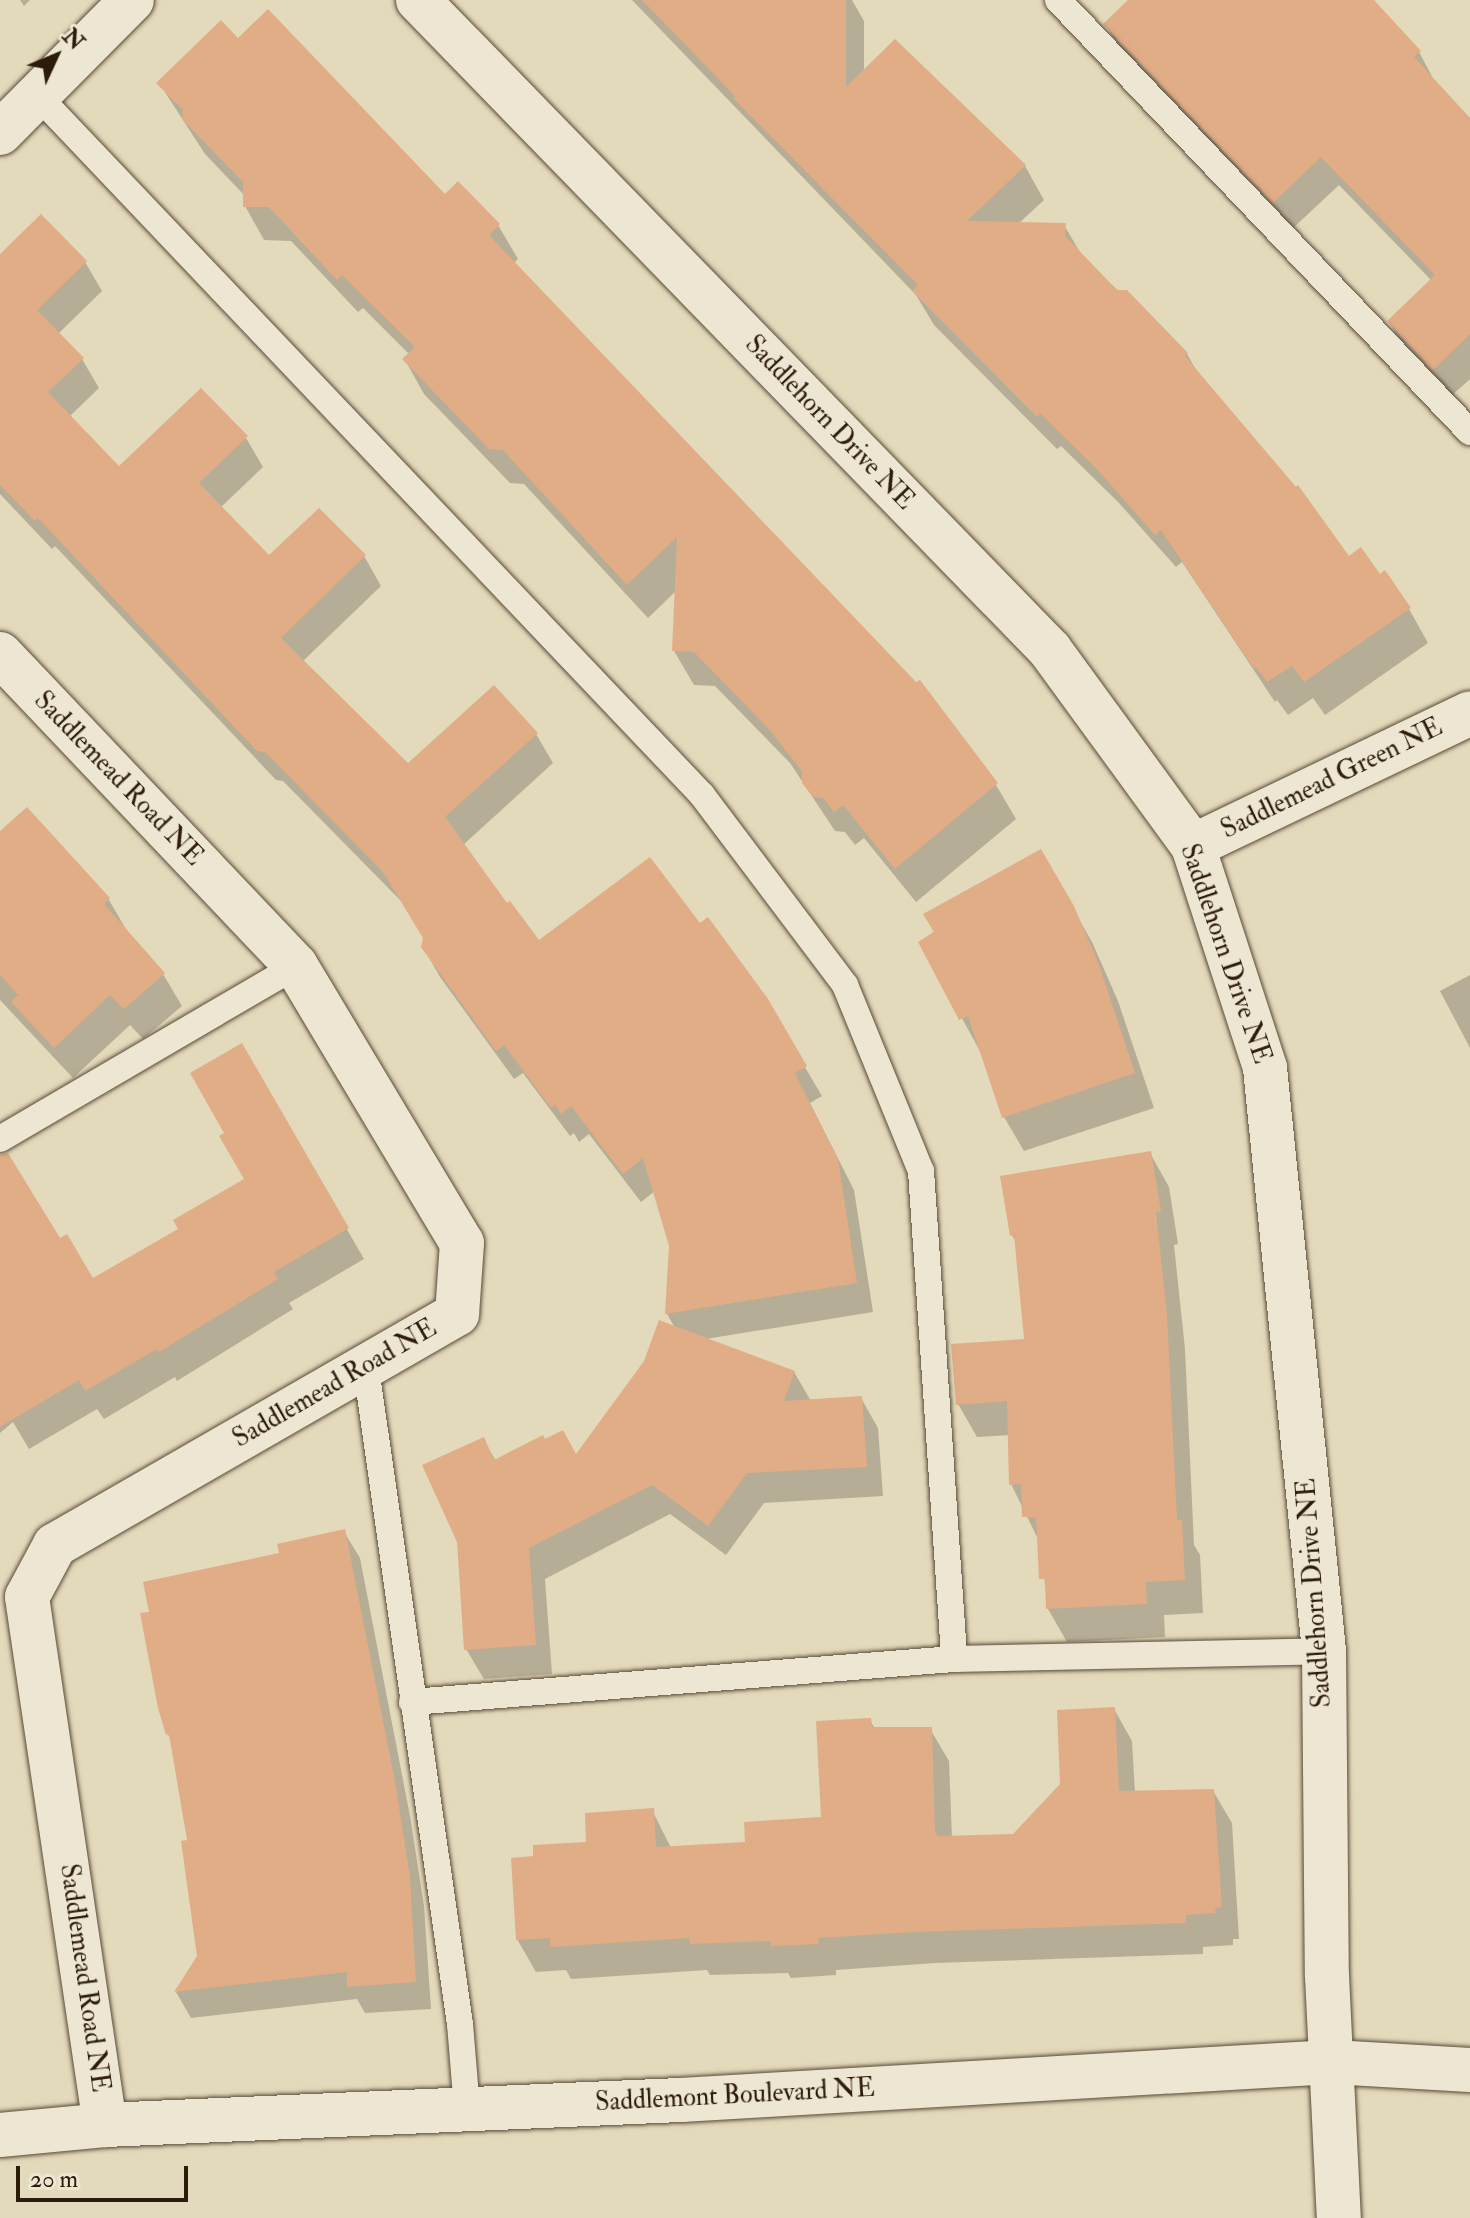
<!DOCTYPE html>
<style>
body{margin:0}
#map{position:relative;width:1470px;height:2218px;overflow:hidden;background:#e3d9bb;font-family:"IM FELL Double Pica",serif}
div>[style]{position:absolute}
.shadow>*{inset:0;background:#0003}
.building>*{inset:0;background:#e1ad87}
.roads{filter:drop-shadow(0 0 2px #5a4a36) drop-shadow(0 0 2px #5a4a36)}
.service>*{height:26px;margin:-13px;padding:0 13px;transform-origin:13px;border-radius:13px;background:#ede6d3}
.minor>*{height:44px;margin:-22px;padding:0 22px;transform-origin:22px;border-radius:22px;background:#ede6d3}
.tertiary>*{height:44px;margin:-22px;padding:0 22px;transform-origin:22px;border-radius:22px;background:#ede6d3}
span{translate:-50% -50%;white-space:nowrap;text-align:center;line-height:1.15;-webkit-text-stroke:7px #ede6d3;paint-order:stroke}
.street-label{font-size:26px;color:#2c1b09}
.north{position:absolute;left:16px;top:16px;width:80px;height:80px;-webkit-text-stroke:6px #ede6d3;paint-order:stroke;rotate:46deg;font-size:22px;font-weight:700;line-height:32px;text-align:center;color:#2c1b09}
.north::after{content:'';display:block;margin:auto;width:28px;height:36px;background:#2c1b09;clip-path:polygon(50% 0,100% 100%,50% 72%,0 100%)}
.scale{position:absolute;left:16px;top:2166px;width:172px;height:36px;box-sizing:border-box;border:4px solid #2c1b09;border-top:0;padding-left:10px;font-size:24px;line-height:28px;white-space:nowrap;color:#2c1b09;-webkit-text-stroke:6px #ede6d3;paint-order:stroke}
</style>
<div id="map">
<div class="shadow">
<i style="clip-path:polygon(20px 0,30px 0,24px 6px)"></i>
<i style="clip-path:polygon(632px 0,852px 0,864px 21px,864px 72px,1025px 166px,1044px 200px,1018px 224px,1064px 225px,1084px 259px,1187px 354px,1200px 377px,1348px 559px,1380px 577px,1409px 609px,1428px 643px,1325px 715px,1313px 698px,1288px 715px,1277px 700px,1275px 702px,1182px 562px,1176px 567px,1119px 503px,1061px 446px,1057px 449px,934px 325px,916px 295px)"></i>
<i style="clip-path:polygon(1131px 0,1352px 0,1419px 52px,1435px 82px,1470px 118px,1470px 379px,1450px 397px,1406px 351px,1389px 322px,1432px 281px,1339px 185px,1291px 230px,1122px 53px,1106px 25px)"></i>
<i style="clip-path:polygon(238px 41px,445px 197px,498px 225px,518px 259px,513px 264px,916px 685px,919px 683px,996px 785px,1016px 819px,916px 902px,864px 838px,855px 845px,845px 832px,835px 831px,790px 763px,715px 686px,694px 685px,674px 651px,677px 590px,648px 618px,524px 484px,510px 483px,424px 394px,405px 360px,410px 355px,363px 308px,358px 312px,291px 241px,264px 240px,245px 206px,245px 196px,205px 154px,159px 83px)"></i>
<i style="clip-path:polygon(0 255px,85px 262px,102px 291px,58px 334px,82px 359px,99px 388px,69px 417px,119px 469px,246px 438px,263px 467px,220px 508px,269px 558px,364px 556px,381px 586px,302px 662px,408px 766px,536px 734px,553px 763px,463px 845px,506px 907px,538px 942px,699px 926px,766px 1001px,822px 1096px,810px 1103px,854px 1190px,873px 1312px,706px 1339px,794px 1372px,811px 1401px,861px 1398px,878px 1428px,883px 1496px,764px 1503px,726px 1555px,670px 1514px,545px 1579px,552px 1674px,484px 1679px,466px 1649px,483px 1439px,496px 1461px,545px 1441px,577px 1456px,675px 1328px,667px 1314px,671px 1246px,655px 1191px,641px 1202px,589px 1134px,579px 1142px,574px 1133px,570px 1136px,523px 1073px,514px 1079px,440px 977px,423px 947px,425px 939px,402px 902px,283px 781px,276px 780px,55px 546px,52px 549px,0 494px)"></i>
<i style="clip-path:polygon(27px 810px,109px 900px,127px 931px,163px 974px,182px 1006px,143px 1039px,130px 1025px,73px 1078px,0 1000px,0 834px)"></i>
<i style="clip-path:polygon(1041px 852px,1092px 942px,1118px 1001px,1154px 1108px,1024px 1151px,1004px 1117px,981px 1053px,920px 942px)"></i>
<i style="clip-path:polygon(1470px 975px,1470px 1048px,1440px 991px)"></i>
<i style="clip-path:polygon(241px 1046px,364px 1259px,289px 1303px,293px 1309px,177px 1381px,175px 1377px,104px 1419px,97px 1409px,29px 1449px,13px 1422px,0 1433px,0 1183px,59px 1240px,92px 1281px,181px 1229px,246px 1180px,227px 1134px)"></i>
<i style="clip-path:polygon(1150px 1153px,1169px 1187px,1178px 1244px,1174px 1245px,1185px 1349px,1194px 1545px,1200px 1555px,1203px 1613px,1164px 1615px,1165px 1637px,1067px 1642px,1048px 1609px,1040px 1543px,1011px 1484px,1010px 1435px,977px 1437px,958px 1404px,1027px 1341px,1017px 1244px,1012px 1235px)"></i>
<i style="clip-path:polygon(344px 1532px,360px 1558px,410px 1816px,424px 1906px,431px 2009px,365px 2013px,357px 1999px,191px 2018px,176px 1992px,200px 1956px,189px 1842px,172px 1742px,168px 1734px,281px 1555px)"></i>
<i style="clip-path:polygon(1114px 1709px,1132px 1741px,1135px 1793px,1213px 1791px,1232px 1823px,1239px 1939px,1233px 1939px,1233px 1945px,1203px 1947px,1203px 1954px,935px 1963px,836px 1970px,836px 1975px,791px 1978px,788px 1973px,710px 1975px,707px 1970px,571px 1979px,566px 1970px,536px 1972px,517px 1939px,536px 1858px,589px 1844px,652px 1810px,671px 1848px,747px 1844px,823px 1819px,870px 1720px,875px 1729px,930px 1729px,949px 1761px,952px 1838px,1014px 1836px,1062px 1784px)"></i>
</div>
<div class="building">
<i style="clip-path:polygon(642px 0,846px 0,846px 87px,895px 39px,1026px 165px,967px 221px,1066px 223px,1065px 236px,1117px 290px,1127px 290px,1188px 353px,1185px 356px,1296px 487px,1298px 485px,1349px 556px,1361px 547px,1380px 574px,1385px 570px,1411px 608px,1304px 682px,1292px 666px,1267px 682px,1256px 667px,1254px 669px,1161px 530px,1155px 535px,1097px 469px,1040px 413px,1037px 417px,912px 291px,918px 285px,733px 98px,735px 96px)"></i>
<i style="clip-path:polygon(1128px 0,1374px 0,1421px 51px,1414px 57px,1470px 118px,1470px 334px,1433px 370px,1387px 321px,1435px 275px,1321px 157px,1273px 203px,1103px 24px)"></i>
<i style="clip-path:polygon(268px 9px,445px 194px,458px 181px,500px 224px,489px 235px,916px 682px,920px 680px,998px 783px,895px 869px,843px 805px,834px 812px,823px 798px,813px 797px,802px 783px,802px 771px,768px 728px,694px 652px,672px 651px,677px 537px,627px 585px,503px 450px,489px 449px,402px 359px,415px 347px,342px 275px,337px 280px,269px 207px,243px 207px,243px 182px,182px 119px,183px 110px,156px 83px,221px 20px,238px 38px)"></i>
<i style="clip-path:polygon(41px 214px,87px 261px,37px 310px,84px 358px,48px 392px,119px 466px,201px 388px,248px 436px,199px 483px,269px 555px,319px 508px,366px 555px,281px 638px,408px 763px,494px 685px,538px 733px,445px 817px,507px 903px,510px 901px,539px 940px,650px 857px,700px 923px,708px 917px,768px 999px,807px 1066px,795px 1073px,838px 1159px,857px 1283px,665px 1314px,669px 1246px,643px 1158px,623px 1174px,571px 1106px,561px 1114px,555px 1105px,551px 1108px,504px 1045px,496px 1051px,421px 947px,423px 938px,383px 872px,265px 752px,257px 751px,38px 518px,35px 521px,0 485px,0 254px)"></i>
<i style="clip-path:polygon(27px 807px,110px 898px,104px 904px,165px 973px,124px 1009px,110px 995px,54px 1048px,11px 1002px,18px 995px,0 975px,0 831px)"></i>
<i style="clip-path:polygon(1041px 849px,1074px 906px,1099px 965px,1135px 1073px,1002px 1118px,968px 1016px,959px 1020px,918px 942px,934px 932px,923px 914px)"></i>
<i style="clip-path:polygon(242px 1043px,349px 1228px,274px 1272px,278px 1279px,159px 1352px,157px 1349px,85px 1391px,79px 1380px,0 1427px,0 1155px,8px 1153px,60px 1238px,67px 1234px,93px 1278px,178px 1229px,173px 1220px,244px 1179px,219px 1136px,224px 1133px,190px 1073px)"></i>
<i style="clip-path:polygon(1151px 1151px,1161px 1211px,1156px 1212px,1167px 1314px,1177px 1520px,1182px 1520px,1185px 1580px,1146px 1582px,1147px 1604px,1046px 1609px,1045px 1579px,1039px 1579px,1036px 1517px,1022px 1517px,1021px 1484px,1009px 1485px,1007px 1401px,956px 1405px,951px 1344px,1024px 1339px,1014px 1235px,1010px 1236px,1000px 1176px)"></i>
<i style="clip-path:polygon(659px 1320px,795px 1371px,784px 1401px,862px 1396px,867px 1467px,747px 1473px,708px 1526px,652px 1485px,529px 1548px,536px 1645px,464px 1650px,457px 1542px,422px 1465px,484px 1437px,494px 1460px,543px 1435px,545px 1439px,563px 1430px,576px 1454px,644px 1361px)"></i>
<i style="clip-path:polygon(345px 1529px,396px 1787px,410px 1877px,416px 1982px,347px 1987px,347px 1972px,174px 1992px,197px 1956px,181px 1841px,187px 1840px,169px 1734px,166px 1735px,158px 1708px,140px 1613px,149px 1612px,143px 1582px,279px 1553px,277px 1544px)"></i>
<i style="clip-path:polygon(1115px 1707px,1119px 1791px,1214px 1789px,1222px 1907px,1215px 1908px,1216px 1913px,1186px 1915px,1186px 1923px,915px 1932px,818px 1938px,819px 1944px,771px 1946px,771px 1941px,690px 1944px,689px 1938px,550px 1947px,550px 1938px,516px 1940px,511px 1858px,533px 1856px,533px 1845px,586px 1842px,585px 1813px,654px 1808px,656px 1847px,745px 1842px,744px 1822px,821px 1817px,816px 1721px,871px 1718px,872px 1727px,932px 1727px,935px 1831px,938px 1836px,1013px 1834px,1060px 1784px,1057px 1710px)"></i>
</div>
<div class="roads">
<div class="service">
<i style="left:1058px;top:0;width:597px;rotate:46.36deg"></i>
<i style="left:38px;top:96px;width:964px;rotate:46.47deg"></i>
<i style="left:702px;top:795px;width:238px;rotate:53deg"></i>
<i style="left:845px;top:985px;width:201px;rotate:67.8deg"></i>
<i style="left:921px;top:1171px;width:489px;rotate:86.1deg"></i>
<i style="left:0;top:1139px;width:343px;rotate:-30.3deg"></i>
<i style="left:366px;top:1368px;width:663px;rotate:81.85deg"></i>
<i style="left:460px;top:2024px;width:85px;rotate:85.3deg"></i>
<i style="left:412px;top:1702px;width:544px;rotate:-4.54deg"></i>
<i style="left:954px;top:1659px;width:370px;rotate:-1.2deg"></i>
</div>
<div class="minor">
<i style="left:418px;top:0;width:907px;rotate:45.8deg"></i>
<i style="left:1050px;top:650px;width:243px;rotate:53.9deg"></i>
<i style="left:1193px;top:846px;width:233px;rotate:72deg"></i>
<i style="left:1265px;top:1068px;width:586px;rotate:84.22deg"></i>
<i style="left:1324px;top:1651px;width:325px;rotate:89.5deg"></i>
<i style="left:1327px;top:1976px;width:242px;rotate:87.2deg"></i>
<i style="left:0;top:133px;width:187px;rotate:-45.2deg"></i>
<i style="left:0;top:654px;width:430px;rotate:46.5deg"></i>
<i style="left:296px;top:966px;width:323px;rotate:59.1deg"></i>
<i style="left:462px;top:1243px;width:71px;rotate:94deg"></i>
<i style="left:457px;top:1314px;width:464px;rotate:150.1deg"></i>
<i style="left:55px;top:1545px;width:59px;rotate:118.3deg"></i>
<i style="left:27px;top:1597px;width:534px;rotate:81.6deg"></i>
<i style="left:1193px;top:846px;width:307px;rotate:-25.6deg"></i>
</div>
<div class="tertiary">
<i style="left:0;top:2135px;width:105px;rotate:-5.4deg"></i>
<i style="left:105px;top:2125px;width:577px;rotate:-2.49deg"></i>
<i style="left:681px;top:2100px;width:652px;rotate:-3.34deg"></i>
<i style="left:1332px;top:2062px;width:138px;rotate:3.3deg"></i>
</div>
</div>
<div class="street-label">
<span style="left:829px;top:423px;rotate:46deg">Saddlehorn Drive NE</span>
<span style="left:118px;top:779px;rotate:46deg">Saddlemead Road NE</span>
<span style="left:1332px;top:779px;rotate:-26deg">Saddlemead Green NE</span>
<span style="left:1225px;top:954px;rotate:71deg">Saddlehorn Drive NE</span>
<span style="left:335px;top:1384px;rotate:-30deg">Saddlemead Road NE</span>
<span style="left:1315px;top:1593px;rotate:-94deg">Saddlehorn Drive NE</span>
<span style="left:84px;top:1978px;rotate:82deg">Saddlemead Road NE</span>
<span style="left:735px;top:2096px;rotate:-3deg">Saddlemont Boulevard NE</span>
</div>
<div class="north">N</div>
<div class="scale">20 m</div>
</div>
